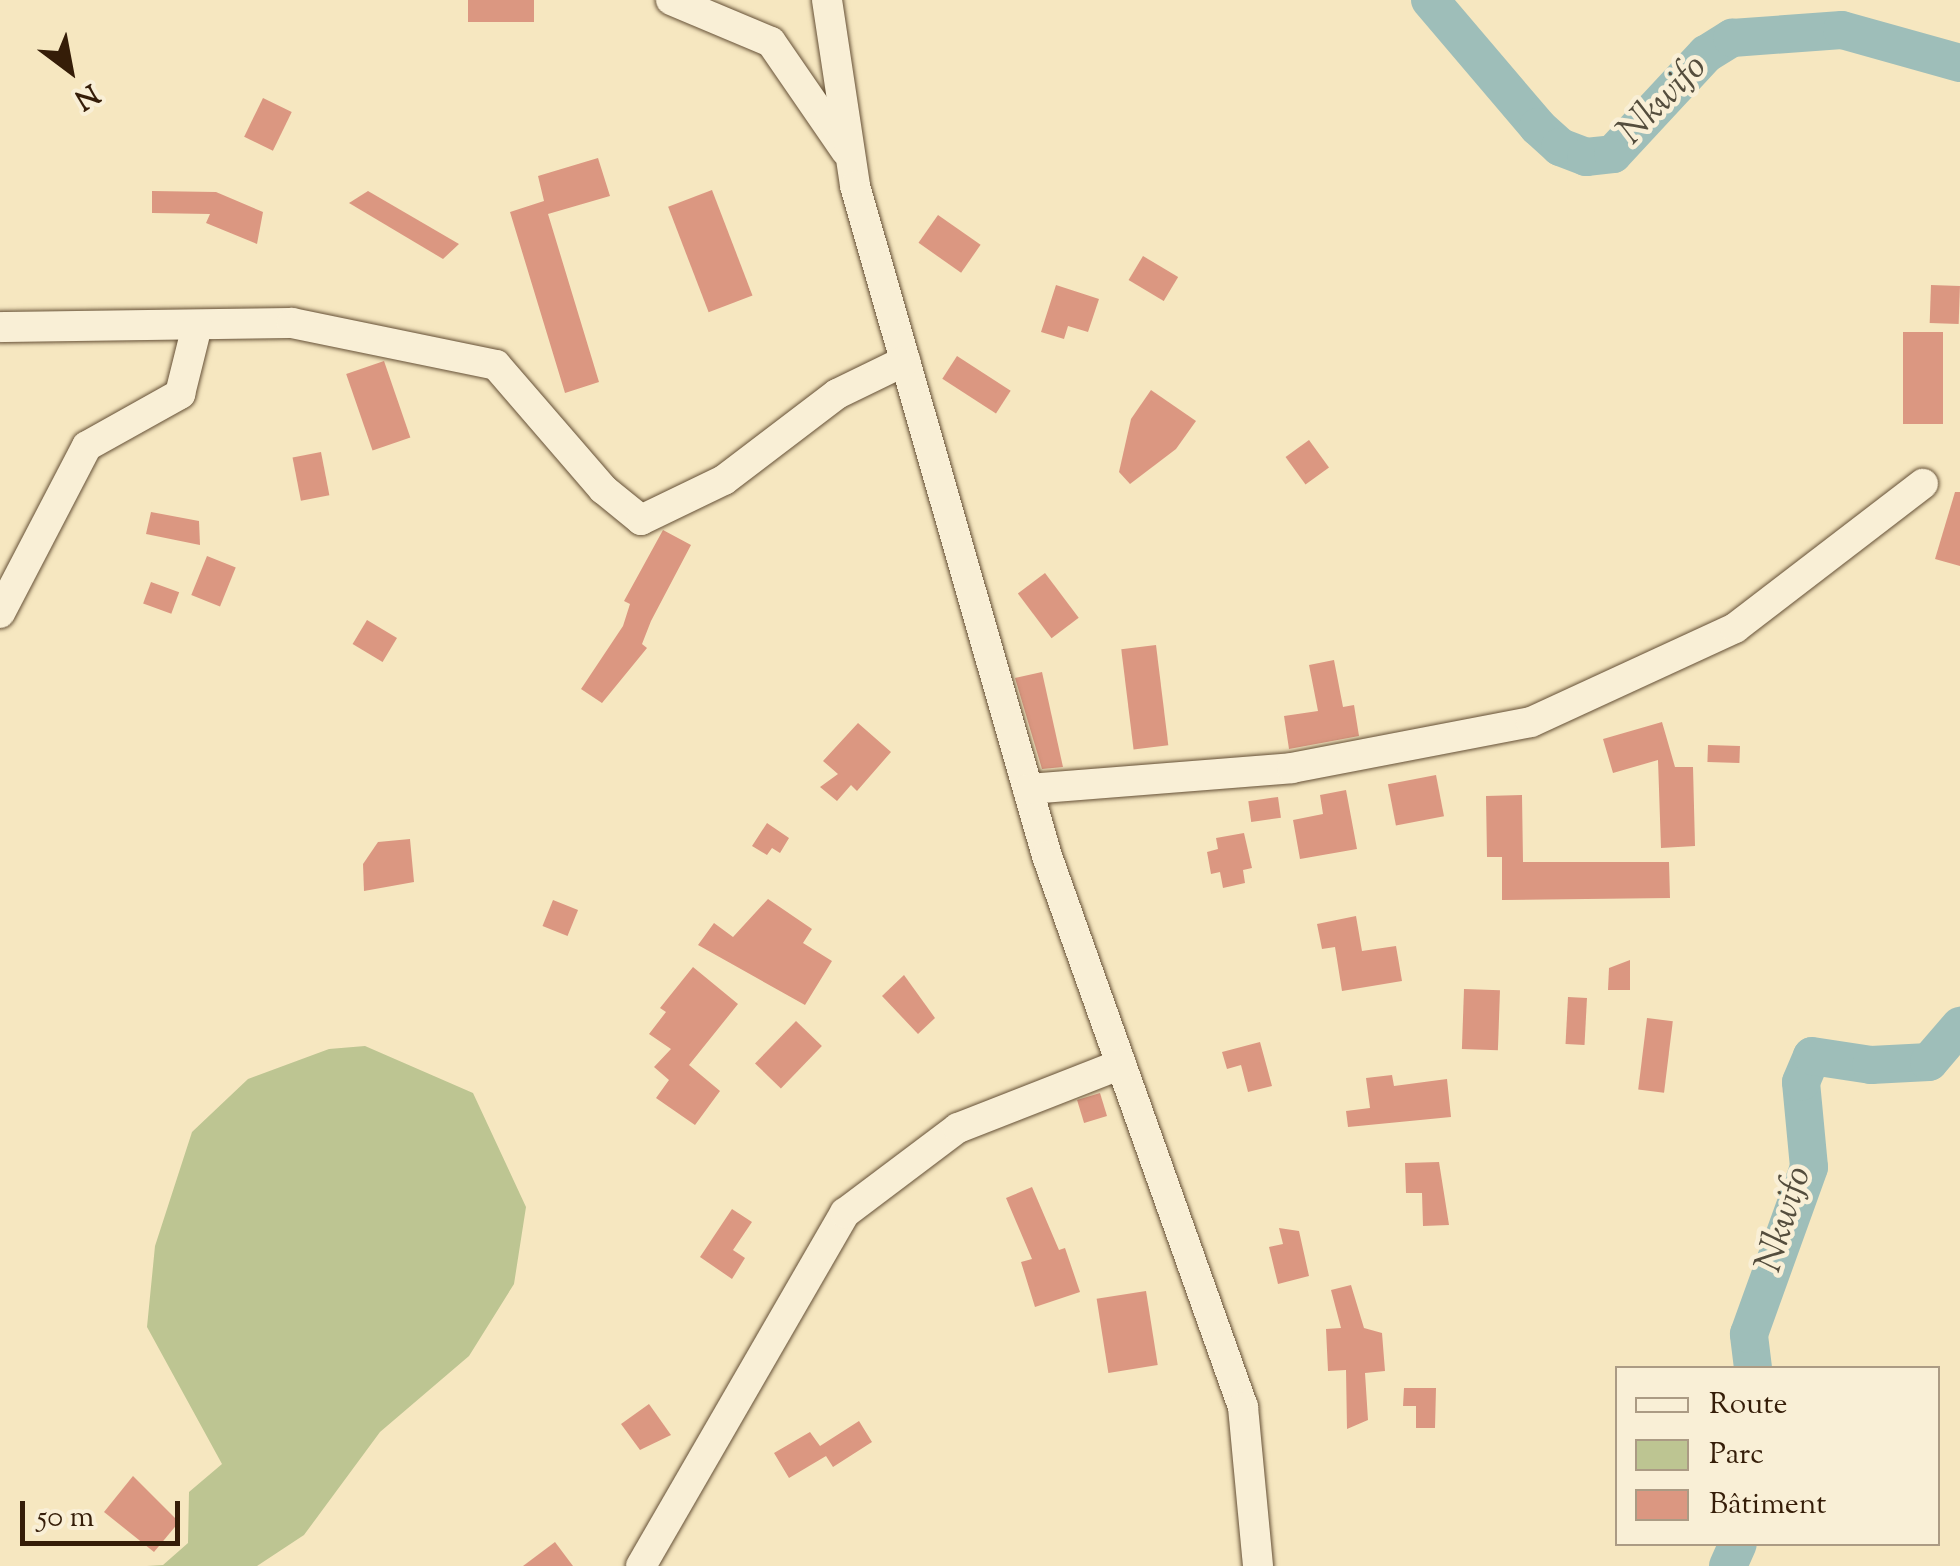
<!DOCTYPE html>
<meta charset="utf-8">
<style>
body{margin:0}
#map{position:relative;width:1960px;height:1566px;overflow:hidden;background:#f6e7c0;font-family:"Sorts Mill Goudy",serif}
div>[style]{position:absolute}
.green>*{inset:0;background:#bdc592}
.river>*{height:38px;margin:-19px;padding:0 19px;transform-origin:19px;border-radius:19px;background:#9ebeb9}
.building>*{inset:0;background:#db9781;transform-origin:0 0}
.roads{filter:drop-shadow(0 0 2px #655036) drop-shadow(0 0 2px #655036)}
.minor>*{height:30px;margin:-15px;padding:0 15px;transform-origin:15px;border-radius:15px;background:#f9efd6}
span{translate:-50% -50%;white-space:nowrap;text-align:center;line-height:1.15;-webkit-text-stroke:9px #f9efd6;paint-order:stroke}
.water-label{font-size:38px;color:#544d3d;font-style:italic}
.legend{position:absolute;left:1615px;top:1366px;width:325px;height:180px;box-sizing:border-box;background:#f9efd6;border:2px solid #ab9b84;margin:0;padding:12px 18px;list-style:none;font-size:30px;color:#351d08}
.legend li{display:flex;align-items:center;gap:20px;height:50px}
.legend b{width:50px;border:2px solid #ab9b84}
.north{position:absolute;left:20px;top:20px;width:100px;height:100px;-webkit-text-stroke:8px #f9efd6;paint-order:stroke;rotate:148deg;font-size:28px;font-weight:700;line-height:40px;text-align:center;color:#351d08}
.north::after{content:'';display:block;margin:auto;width:35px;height:45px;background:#351d08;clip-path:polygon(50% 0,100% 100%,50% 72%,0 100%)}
.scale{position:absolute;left:20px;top:1501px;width:160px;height:45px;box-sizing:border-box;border:5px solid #351d08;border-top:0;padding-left:12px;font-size:30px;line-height:35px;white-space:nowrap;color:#351d08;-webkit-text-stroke:8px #f9efd6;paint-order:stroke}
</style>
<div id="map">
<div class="green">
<i style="clip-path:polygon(365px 1046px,473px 1093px,526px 1207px,514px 1284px,469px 1356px,380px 1432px,304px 1535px,257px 1566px,147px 1566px,163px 1565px,188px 1543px,189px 1492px,222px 1464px,147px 1327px,155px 1246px,192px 1132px,248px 1079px,329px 1049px)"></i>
</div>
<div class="river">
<i style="left:1430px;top:0;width:167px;rotate:49.6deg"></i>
<i style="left:1538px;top:127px;width:30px;rotate:42deg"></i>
<i style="left:1560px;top:147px;width:28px;rotate:21deg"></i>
<i style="left:1586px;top:157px;width:27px;rotate:-6deg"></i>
<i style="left:1613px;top:154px;width:137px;rotate:-47.1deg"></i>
<i style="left:1706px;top:54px;width:31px;rotate:-32deg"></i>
<i style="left:1732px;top:38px;width:110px;rotate:-4.2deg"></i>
<i style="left:1842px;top:30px;width:123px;rotate:15.6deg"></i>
<i style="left:1753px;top:1368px;width:34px;rotate:-97deg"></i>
<i style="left:1749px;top:1334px;width:177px;rotate:-70.2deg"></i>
<i style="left:1809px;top:1167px;width:85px;rotate:-95.4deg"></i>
<i style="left:1801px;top:1082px;width:28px;rotate:-67deg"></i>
<i style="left:1812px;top:1056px;width:60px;rotate:8.7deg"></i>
<i style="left:1871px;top:1065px;width:58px;rotate:-3deg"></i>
<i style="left:1929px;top:1062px;width:48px;rotate:-49.3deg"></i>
<i style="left:1728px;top:1566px;width:24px;rotate:-66deg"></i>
</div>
<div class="building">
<i style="left:468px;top:0;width:66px;height:22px"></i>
<i style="left:263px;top:98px;width:32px;height:43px;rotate:26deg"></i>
<i style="clip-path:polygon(598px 158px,610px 196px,548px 214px,599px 382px,565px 393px,510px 212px,544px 201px,538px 176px)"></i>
<i style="left:712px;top:190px;width:113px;height:47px;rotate:69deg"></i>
<i style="clip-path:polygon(152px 191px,216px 192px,263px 212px,257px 244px,206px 223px,210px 214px,152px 213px)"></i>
<i style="clip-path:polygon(368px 191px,459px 244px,443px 259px,349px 203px)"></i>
<i style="left:938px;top:215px;width:52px;height:34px;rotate:35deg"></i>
<i style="left:1143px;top:256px;width:41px;height:28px;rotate:31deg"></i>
<i style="clip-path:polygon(1056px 285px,1099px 299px,1088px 332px,1068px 326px,1064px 339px,1041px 332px)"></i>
<i style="left:1931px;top:285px;width:29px;height:38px;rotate:2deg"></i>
<i style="left:1903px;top:332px;width:40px;height:92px"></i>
<i style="left:957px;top:356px;width:64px;height:27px;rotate:33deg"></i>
<i style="left:384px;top:361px;width:81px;height:40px;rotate:71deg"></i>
<i style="clip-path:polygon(1151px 390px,1196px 421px,1176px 449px,1130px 484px,1119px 472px,1131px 419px)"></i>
<i style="left:1309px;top:440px;width:34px;height:29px;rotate:54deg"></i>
<i style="left:321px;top:452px;width:44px;height:29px;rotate:79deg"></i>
<i style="clip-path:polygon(1955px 492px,1960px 492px,1960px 566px,1935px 559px)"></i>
<i style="clip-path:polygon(151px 512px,199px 521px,200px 545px,146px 534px)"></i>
<i style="clip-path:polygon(663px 530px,691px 545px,651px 621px,642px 644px,647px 648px,602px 703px,581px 689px,623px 626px,630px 604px,624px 601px)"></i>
<i style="left:207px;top:556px;width:31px;height:42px;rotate:22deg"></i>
<i style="left:1045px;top:573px;width:56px;height:34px;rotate:53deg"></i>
<i style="left:151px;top:582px;width:30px;height:23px;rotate:20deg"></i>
<i style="left:367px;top:620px;width:35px;height:28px;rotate:31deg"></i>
<i style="left:1156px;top:645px;width:101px;height:35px;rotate:83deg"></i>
<i style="clip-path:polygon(1334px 660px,1343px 707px,1354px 705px,1359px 736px,1289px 749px,1284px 716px,1318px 711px,1309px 665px)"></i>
<i style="clip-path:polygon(1042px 672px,1063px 767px,1042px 769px,1015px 678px)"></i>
<i style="clip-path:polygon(1662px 722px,1675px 767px,1693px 767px,1695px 846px,1661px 848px,1658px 760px,1613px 773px,1603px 739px)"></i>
<i style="clip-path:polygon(858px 723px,891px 752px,857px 791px,851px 785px,837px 801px,820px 787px,838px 774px,823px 761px)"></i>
<i style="left:1708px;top:745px;width:32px;height:17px;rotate:2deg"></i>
<i style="left:1436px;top:775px;width:42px;height:49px;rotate:79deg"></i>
<i style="clip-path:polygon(1346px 790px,1357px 849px,1300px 859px,1293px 820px,1323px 814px,1320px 795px)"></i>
<i style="clip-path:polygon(1522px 795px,1523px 862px,1669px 862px,1670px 898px,1502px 900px,1502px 857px,1487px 857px,1486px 796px)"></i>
<i style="left:1278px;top:797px;width:21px;height:30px;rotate:82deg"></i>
<i style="clip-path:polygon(767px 823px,789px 838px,780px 853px,772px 848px,767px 855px,752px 846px)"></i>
<i style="clip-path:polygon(1244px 833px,1252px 868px,1243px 870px,1245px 883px,1223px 888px,1220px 872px,1211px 874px,1207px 852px,1218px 849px,1216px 838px)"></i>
<i style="clip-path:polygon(410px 839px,414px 882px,364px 891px,363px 864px,378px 842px)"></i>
<i style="clip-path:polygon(768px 899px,812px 929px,803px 943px,832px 961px,805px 1005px,698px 945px,714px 923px,733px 937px)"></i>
<i style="left:553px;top:900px;width:27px;height:28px;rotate:22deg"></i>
<i style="clip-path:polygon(1356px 916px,1362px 951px,1396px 946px,1402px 981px,1342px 991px,1335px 947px,1322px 949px,1317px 924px)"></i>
<i style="clip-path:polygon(1630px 960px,1630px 990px,1608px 990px,1609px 968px)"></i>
<i style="clip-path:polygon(693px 967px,738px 1004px,689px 1065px,720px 1091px,695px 1125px,656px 1098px,669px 1080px,654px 1067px,671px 1049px,649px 1034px,666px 1012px,660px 1008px)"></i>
<i style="clip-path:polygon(904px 975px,935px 1018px,918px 1034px,882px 996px)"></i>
<i style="left:1464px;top:989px;width:36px;height:60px;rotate:2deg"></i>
<i style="left:1568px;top:997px;width:19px;height:47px;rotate:3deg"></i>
<i style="left:1647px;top:1018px;width:26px;height:72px;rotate:7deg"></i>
<i style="left:796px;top:1021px;width:36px;height:59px;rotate:44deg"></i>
<i style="clip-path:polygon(1260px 1042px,1272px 1086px,1248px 1092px,1241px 1065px,1227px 1069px,1222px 1052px)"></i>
<i style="clip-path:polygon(1392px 1075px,1394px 1086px,1447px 1079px,1451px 1117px,1348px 1127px,1346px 1111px,1370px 1108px,1366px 1078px)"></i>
<i style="left:1100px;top:1093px;width:24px;height:24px;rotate:73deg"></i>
<i style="clip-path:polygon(1439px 1162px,1449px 1225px,1423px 1226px,1422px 1193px,1406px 1193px,1405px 1163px)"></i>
<i style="clip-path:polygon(1032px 1187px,1059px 1250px,1065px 1248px,1080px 1292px,1035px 1307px,1021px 1262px,1032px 1259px,1006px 1198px)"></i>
<i style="clip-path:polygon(732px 1209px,752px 1222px,733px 1250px,745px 1258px,732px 1279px,700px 1257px)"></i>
<i style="clip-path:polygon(1279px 1228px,1299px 1231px,1309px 1276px,1278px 1284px,1269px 1247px,1283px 1244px)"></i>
<i style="clip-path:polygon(1351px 1285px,1364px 1328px,1382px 1333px,1385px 1371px,1365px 1373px,1368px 1420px,1347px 1429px,1346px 1370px,1328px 1371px,1326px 1329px,1341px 1328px,1331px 1290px)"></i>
<i style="left:1146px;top:1291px;width:75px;height:50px;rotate:81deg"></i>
<i style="clip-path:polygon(1404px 1388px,1436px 1388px,1435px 1428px,1416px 1428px,1416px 1406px,1403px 1406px)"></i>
<i style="clip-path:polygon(649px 1404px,671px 1435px,640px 1450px,621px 1424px)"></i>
<i style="clip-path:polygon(859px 1421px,872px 1442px,833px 1467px,826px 1456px,789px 1478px,774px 1453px,810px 1432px,820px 1446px)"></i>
<i style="clip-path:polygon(133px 1476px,179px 1522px,154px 1552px,104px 1512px)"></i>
<i style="clip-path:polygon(555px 1542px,573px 1566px,523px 1566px)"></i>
</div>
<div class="roads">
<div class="minor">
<i style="left:671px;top:0;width:108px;rotate:22.8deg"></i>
<i style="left:771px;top:42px;width:132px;rotate:55.5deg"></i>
<i style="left:827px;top:0;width:188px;rotate:81.4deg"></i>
<i style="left:855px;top:186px;width:697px;rotate:74.01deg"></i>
<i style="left:1047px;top:856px;width:585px;rotate:70.42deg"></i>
<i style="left:1243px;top:1407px;width:160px;rotate:84.6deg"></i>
<i style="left:0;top:327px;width:292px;rotate:-0.8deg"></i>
<i style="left:292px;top:323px;width:208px;rotate:11.6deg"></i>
<i style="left:496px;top:365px;width:164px;rotate:49.2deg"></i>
<i style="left:603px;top:489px;width:49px;rotate:39.2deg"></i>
<i style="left:641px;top:520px;width:92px;rotate:-25.7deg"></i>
<i style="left:724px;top:480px;width:142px;rotate:-37.3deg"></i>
<i style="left:837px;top:394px;width:76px;rotate:-25.9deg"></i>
<i style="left:0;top:613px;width:188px;rotate:-62.5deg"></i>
<i style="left:87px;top:446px;width:107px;rotate:-29.2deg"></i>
<i style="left:180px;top:394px;width:70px;rotate:-76deg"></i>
<i style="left:1028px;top:789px;width:265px;rotate:-4.5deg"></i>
<i style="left:1292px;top:768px;width:243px;rotate:-10.9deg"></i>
<i style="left:1531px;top:722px;width:225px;rotate:-24.7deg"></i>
<i style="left:1735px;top:628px;width:237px;rotate:-37.5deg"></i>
<i style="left:641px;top:1566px;width:408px;rotate:-60deg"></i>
<i style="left:845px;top:1213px;width:141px;rotate:-37deg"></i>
<i style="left:958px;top:1128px;width:175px;rotate:-21.4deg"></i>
</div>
</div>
<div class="water-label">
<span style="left:1664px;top:101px;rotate:-46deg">Nkwifo</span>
<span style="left:1786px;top:1220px;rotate:-73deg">Nkwifo</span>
</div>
<ul class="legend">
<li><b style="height:12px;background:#f9efd6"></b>Route</li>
<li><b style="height:28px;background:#bdc592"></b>Parc</li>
<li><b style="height:28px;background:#db9781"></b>Bâtiment</li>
</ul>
<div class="north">N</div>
<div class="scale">50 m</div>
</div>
